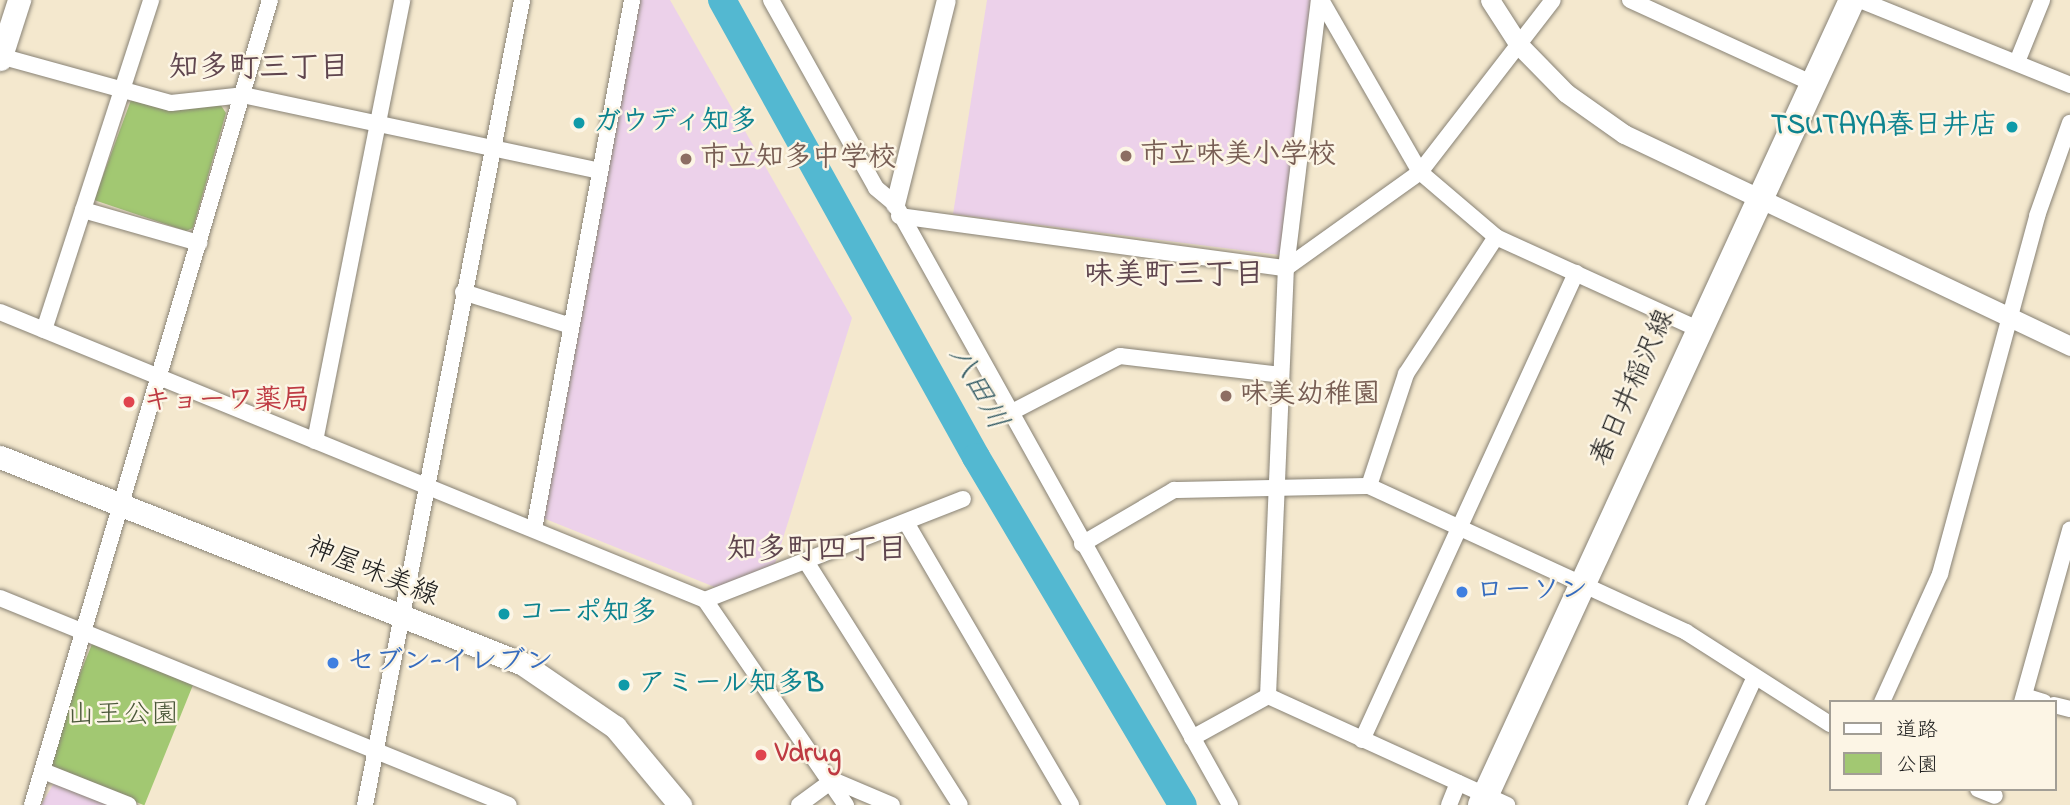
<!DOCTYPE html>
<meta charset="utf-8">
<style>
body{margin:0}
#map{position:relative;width:2070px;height:805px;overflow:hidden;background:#f4e8ce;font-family:"Indie Flower","Klee One",sans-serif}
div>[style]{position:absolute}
.built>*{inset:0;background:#ecd1ea}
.green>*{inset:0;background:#a2c872;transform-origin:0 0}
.river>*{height:28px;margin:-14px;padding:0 14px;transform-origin:14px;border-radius:14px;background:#53b8d1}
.roads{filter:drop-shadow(0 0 2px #888275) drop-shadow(0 0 2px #888275)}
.minor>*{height:16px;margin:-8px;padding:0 8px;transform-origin:8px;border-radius:8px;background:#fff}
.tertiary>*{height:19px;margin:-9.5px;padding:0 9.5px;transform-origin:9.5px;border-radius:9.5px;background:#fff}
.secondary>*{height:23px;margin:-11.5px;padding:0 11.5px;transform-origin:11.5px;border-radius:11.5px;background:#fff}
.primary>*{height:26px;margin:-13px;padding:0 13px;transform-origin:13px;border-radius:13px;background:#fff}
.dots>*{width:19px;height:19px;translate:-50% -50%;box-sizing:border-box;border:4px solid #fcf5e5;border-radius:50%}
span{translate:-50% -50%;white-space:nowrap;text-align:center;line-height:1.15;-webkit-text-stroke:5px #fcf5e5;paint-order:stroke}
.culture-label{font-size:28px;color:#0d838f;font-weight:700}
.left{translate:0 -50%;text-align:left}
.right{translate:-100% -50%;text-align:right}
.education-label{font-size:28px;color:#785e54;font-weight:700}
.street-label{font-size:28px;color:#1c1c1c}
.health-label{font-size:28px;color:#be3a42;font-weight:700}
.shop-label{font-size:28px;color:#366cbe;font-weight:700}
.park-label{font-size:28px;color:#4b583a}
.neighbourhood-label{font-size:30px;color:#5f454e;font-weight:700}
.water-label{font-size:30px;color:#325a64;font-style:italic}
.legend{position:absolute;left:1829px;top:700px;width:228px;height:91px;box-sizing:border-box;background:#fcf5e5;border:2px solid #a29e95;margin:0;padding:9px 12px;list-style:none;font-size:21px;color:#1c1c1c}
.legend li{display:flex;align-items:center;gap:14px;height:35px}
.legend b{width:35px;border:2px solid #a29e95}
</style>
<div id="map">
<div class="built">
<i style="clip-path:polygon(640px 0,670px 0,852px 318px,774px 567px,717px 588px,543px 518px)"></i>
<i style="clip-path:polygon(987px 0,1311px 0,1280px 255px,953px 214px)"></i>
<i style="clip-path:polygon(54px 783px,110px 805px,41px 805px)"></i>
</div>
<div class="green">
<i style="clip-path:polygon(131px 100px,170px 111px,220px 104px,226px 113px,193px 228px,186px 231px,94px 200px)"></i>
<i style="left:92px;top:644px;width:109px;height:130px;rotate:22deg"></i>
</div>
<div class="river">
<i style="left:722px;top:0;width:523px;rotate:60.93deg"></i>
<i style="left:976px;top:457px;width:405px;rotate:59.3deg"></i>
</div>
<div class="roads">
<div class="minor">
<i style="left:771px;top:0;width:215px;rotate:60.8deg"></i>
<i style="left:876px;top:188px;width:25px;rotate:40deg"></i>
<i style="left:895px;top:204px;width:688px;rotate:60.86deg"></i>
<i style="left:1321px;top:0;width:198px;rotate:60.1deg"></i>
<i style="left:1420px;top:172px;width:100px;rotate:40.5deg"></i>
<i style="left:1496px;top:237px;width:220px;rotate:24.5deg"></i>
<i style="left:1630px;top:0;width:199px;rotate:24.6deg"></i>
<i style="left:1860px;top:0;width:227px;rotate:22deg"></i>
<i style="left:0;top:56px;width:177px;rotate:15.4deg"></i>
<i style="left:171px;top:103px;width:72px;rotate:-6.3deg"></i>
<i style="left:243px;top:95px;width:365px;rotate:12deg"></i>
<i style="left:2017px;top:62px;width:67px;rotate:-68deg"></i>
<i style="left:83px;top:210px;width:121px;rotate:15.9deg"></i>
<i style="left:899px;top:216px;width:390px;rotate:7.7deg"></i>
<i style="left:1286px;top:268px;width:165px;rotate:-35.6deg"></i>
<i style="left:1420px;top:172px;width:217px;rotate:-52.3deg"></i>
<i style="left:463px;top:292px;width:113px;rotate:17.5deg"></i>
<i style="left:0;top:312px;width:762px;rotate:22.22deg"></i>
<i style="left:705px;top:600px;width:249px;rotate:55.5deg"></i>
<i style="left:44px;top:330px;width:347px;rotate:-72deg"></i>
<i style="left:1010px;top:413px;width:124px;rotate:-27.4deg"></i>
<i style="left:1120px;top:356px;width:162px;rotate:6.7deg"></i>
<i style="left:315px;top:441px;width:449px;rotate:-78.8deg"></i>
<i style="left:1369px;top:486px;width:118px;rotate:-71.7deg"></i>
<i style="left:1406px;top:374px;width:164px;rotate:-56.7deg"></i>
<i style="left:907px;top:524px;width:325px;rotate:59.7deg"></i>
<i style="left:534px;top:529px;width:538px;rotate:-79.5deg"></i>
<i style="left:1082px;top:544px;width:107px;rotate:-30.4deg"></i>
<i style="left:1174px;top:490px;width:195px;rotate:-1.2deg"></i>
<i style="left:1369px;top:486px;width:349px;rotate:24.7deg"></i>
<i style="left:1686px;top:632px;width:171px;rotate:32.6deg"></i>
<i style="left:807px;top:563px;width:286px;rotate:57.7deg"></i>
<i style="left:0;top:598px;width:549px;rotate:22.13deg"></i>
<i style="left:705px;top:600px;width:277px;rotate:-21.4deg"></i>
<i style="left:1268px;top:696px;width:428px;rotate:-87.6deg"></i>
<i style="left:1286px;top:268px;width:270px;rotate:-83deg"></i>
<i style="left:1268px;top:696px;width:263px;rotate:24.5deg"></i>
<i style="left:2024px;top:696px;width:21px;rotate:17deg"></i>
<i style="left:1882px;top:702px;width:141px;rotate:-65.6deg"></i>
<i style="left:1940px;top:574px;width:371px;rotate:-74.8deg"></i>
<i style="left:2037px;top:216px;width:99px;rotate:-70.5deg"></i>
<i style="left:2022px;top:702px;width:179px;rotate:-74.4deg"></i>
<i style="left:2054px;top:705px;width:16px;rotate:14deg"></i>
<i style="left:1192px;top:738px;width:87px;rotate:-28.9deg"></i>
<i style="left:1362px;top:740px;width:514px;rotate:-65.38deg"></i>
<i style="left:43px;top:771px;width:92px;rotate:21.6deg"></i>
<i style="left:1978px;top:789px;width:18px;rotate:22deg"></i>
<i style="left:32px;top:805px;width:839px;rotate:-73.53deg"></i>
<i style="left:365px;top:805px;width:820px;rotate:-78.96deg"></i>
<i style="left:799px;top:805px;width:42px;rotate:-36.3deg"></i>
<i style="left:833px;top:780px;width:64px;rotate:23deg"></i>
<i style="left:1449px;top:805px;width:24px;rotate:-68deg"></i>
<i style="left:1696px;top:805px;width:141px;rotate:-65.3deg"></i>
</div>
<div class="tertiary">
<i style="left:1490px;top:0;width:54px;rotate:57.2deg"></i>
<i style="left:1519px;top:45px;width:67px;rotate:45.6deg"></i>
<i style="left:1566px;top:93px;width:71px;rotate:35.3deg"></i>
<i style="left:1624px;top:134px;width:494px;rotate:25.4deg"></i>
<i style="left:895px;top:204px;width:210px;rotate:-76deg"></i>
</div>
<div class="secondary">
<i style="left:0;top:59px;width:62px;rotate:-72.1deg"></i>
<i style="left:0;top:457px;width:562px;rotate:21.59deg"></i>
<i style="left:523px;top:664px;width:112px;rotate:34.4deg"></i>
<i style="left:615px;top:727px;width:102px;rotate:50.2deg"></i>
</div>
<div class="primary">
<i style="left:1481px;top:805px;width:886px;rotate:-65.26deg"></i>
</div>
</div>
<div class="dots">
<i style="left:579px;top:123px;background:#0f9aa8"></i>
<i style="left:2012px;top:127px;background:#0f9aa8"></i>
<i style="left:1126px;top:156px;background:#8d6e63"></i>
<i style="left:686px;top:159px;background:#8d6e63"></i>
<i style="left:1226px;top:396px;background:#8d6e63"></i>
<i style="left:129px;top:402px;background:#e0444e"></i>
<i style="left:1462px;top:592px;background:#3f7fe0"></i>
<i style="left:504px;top:614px;background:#0f9aa8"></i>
<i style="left:333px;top:663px;background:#3f7fe0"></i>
<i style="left:624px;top:685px;background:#0f9aa8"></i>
<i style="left:761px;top:755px;background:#e0444e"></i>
</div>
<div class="culture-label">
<span class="left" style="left:593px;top:123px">ガウディ知多</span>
<span class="right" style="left:1998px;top:127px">TSUTAYA春日井店</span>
<span class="left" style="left:518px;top:614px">コーポ知多</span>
<span class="left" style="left:638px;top:685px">アミール知多B</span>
</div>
<div class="education-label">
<span class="left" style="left:1140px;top:156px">市立味美小学校</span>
<span class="left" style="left:700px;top:159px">市立知多中学校</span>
<span class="left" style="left:1240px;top:396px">味美幼稚園</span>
</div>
<div class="street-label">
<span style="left:1634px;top:388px;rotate:-66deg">春日井稲沢線</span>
<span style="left:372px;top:573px;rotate:22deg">神屋味美線</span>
</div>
<div class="health-label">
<span class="left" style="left:143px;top:402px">キョーワ薬局</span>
<span class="left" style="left:775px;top:755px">Vdrug</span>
</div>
<div class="shop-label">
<span class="left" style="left:1476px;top:592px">ローソン</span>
<span class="left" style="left:347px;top:663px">セブン-イレブン</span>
</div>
<div class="park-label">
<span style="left:123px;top:716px">山王公園</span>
</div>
<div class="neighbourhood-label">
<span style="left:259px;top:69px">知多町三丁目</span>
<span style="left:1174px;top:276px">味美町三丁目</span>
<span style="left:817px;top:551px">知多町四丁目</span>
</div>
<div class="water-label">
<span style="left:977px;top:389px;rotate:61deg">八田川</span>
</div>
<ul class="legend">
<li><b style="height:9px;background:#fff"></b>道路</li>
<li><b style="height:19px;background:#a2c872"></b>公園</li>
</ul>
</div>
